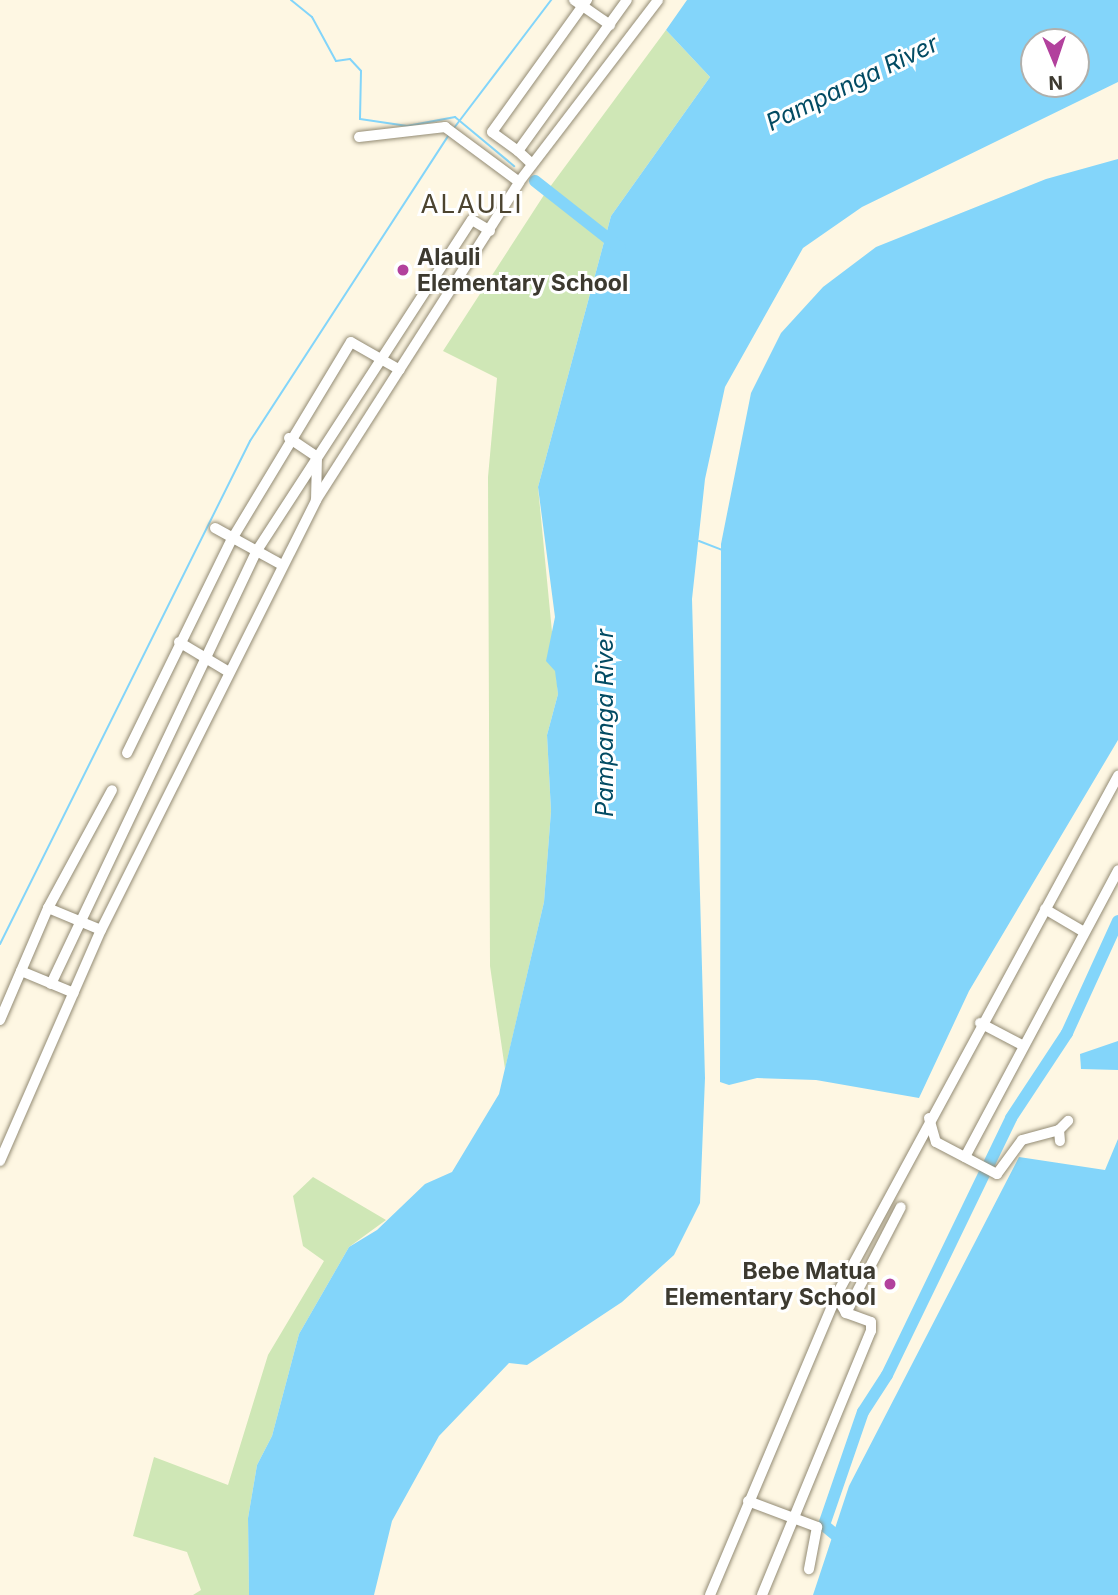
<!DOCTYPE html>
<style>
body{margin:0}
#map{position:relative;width:1118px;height:1595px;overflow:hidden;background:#fef7e3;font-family:Inter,sans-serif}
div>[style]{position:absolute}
.green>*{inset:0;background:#cfe7b6}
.water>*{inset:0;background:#83d5fa}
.stream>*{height:2px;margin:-1px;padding:0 1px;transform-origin:1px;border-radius:1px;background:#83d5fa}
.river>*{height:12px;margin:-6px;padding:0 6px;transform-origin:6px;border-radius:6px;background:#83d5fa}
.roads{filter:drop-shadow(0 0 2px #938b74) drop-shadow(0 0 2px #938b74)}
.minor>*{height:10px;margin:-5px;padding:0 5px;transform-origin:5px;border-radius:5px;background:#fff}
.dots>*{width:19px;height:19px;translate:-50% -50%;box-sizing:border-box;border:4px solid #fff;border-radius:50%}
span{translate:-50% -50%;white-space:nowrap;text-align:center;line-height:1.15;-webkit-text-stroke:6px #fff;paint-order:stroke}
.poi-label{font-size:23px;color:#3d3a30;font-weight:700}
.left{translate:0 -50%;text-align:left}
.right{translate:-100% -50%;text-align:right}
.water-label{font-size:24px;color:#024b63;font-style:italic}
.quarter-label{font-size:26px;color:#4c4430;letter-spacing:2px}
.north{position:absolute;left:1020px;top:28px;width:70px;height:70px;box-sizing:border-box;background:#fff;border:2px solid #b1b0ac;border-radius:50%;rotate:178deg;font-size:19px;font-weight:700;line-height:28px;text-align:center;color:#3d3a30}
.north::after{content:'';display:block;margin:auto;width:24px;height:32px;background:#b2419d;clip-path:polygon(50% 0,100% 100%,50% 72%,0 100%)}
</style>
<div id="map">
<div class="green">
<i style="clip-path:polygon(666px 30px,710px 77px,611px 216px,538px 487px,558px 694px,547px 735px,551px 811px,544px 902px,505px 1069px,490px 966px,488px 477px,497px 378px,443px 351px,544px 195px)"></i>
<i style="clip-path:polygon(313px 1177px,386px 1220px,349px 1247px,299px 1334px,272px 1436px,257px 1465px,248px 1518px,249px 1595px,193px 1595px,201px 1590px,187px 1552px,133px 1536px,154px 1457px,228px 1485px,268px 1355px,324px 1261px,303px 1246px,293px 1196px)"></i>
</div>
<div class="water">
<i style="clip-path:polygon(evenodd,687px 0,1118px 0,1118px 82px,862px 207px,803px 248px,725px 387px,705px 479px,692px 599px,705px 1078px,700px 1203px,674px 1255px,622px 1302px,527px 1365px,509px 1363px,439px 1436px,392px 1521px,374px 1595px,249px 1595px,248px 1518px,257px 1465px,272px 1436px,299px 1334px,349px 1247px,377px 1230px,425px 1184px,452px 1172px,499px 1094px,544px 902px,551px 811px,547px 735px,558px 694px,555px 671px,546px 661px,555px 617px,538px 487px,611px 216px,710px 77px,666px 30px,687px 0,1034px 42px,1076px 42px,1076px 84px,1034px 84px,1034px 42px)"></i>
<i style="clip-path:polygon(1118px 159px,1118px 740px,969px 991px,919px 1098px,816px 1080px,757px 1078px,729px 1085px,720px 1082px,721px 544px,751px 393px,781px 333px,823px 287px,876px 247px,1046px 179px)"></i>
<i style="clip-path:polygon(1118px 1041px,1118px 1070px,1081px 1069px,1080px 1054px)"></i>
<i style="clip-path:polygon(1118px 1139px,1118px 1595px,813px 1595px,849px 1486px,1019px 1157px,1105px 1170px)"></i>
</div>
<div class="stream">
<i style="left:291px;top:0;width:27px;rotate:39deg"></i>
<i style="left:312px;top:17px;width:50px;rotate:61.4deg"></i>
<i style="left:336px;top:61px;width:14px;rotate:-8deg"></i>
<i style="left:350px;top:59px;width:16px;rotate:47deg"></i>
<i style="left:361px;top:71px;width:48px;rotate:91.2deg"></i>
<i style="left:360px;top:119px;width:48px;rotate:8.5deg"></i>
<i style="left:407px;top:126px;width:49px;rotate:-10.6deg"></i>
<i style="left:455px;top:117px;width:77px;rotate:39.7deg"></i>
<i style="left:454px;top:128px;width:161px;rotate:-52.8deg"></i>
<i style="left:699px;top:541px;width:26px;rotate:21deg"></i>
<i style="left:0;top:944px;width:562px;rotate:-63.57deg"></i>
<i style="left:250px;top:441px;width:365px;rotate:-57deg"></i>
</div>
<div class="river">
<i style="left:535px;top:181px;width:108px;rotate:38.2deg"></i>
<i style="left:844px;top:1542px;width:26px;rotate:-140deg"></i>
<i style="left:824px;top:1525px;width:120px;rotate:-71deg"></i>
<i style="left:863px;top:1412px;width:44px;rotate:-57deg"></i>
<i style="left:887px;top:1375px;width:285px;rotate:-64.2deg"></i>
<i style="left:1011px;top:1118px;width:102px;rotate:-56.6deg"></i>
<i style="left:1067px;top:1033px;width:123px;rotate:-65.5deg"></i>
</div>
<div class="roads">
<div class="minor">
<i style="left:574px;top:0;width:44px;rotate:34.8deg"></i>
<i style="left:359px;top:137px;width:87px;rotate:-6.6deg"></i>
<i style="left:445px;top:127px;width:92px;rotate:36.6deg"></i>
<i style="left:518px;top:151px;width:32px;rotate:-144deg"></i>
<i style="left:492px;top:132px;width:163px;rotate:-54.3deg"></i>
<i style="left:532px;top:164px;width:19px;rotate:-137deg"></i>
<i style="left:518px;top:151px;width:186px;rotate:-54.2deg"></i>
<i style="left:289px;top:438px;width:34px;rotate:34deg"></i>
<i style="left:317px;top:457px;width:43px;rotate:91.3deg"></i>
<i style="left:215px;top:528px;width:77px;rotate:28.9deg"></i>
<i style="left:179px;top:642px;width:58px;rotate:31deg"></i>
<i style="left:127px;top:753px;width:238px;rotate:-63.9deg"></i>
<i style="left:232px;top:539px;width:230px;rotate:-58.9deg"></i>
<i style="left:351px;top:342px;width:56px;rotate:29.7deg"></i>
<i style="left:48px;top:908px;width:57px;rotate:22.5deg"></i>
<i style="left:1045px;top:909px;width:45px;rotate:30.5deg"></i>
<i style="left:21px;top:971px;width:57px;rotate:22.5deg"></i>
<i style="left:51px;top:984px;width:478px;rotate:-64.6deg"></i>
<i style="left:256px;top:552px;width:396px;rotate:-57deg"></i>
<i style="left:472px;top:220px;width:21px;rotate:31deg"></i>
<i style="left:0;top:1020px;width:122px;rotate:-66.8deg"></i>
<i style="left:48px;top:908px;width:134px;rotate:-61.5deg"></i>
<i style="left:980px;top:1023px;width:47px;rotate:27.6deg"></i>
<i style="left:929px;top:1118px;width:25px;rotate:74deg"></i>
<i style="left:936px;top:1142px;width:69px;rotate:27.7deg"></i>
<i style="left:997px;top:1174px;width:42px;rotate:-53.7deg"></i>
<i style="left:1022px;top:1140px;width:38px;rotate:-15deg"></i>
<i style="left:1059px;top:1130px;width:11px;rotate:85deg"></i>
<i style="left:1059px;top:1130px;width:13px;rotate:-45deg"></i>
<i style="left:965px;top:1157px;width:325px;rotate:-61.9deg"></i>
<i style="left:0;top:1161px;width:252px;rotate:-66.4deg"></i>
<i style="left:101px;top:930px;width:481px;rotate:-63.4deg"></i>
<i style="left:316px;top:500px;width:377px;rotate:-57.4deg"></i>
<i style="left:519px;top:182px;width:229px;rotate:-52.6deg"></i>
<i style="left:846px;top:1313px;width:119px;rotate:-62.6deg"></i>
<i style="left:748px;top:1501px;width:74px;rotate:20.6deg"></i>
<i style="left:817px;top:1527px;width:43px;rotate:100.8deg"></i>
<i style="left:710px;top:1595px;width:324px;rotate:-67.1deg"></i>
<i style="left:836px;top:1296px;width:592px;rotate:-61.53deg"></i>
<i style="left:762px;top:1595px;width:286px;rotate:-67.6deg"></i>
<i style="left:871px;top:1331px;width:9px;rotate:-90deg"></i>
<i style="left:871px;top:1322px;width:27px;rotate:-160deg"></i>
<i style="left:846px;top:1313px;width:20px;rotate:-120deg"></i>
</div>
</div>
<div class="dots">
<i style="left:403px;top:270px;background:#b2419d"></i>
<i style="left:890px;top:1284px;background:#b2419d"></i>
</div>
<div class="poi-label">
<span class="left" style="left:417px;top:270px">Alauli<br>Elementary School</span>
<span class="right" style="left:876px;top:1284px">Bebe Matua<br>Elementary School</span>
</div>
<div class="water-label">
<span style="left:852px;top:83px;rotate:-26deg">Pampanga River</span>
<span style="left:605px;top:723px;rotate:-90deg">Pampanga River</span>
</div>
<div class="quarter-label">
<span style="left:472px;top:204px">ALAULI</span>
</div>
<div class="north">N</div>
</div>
